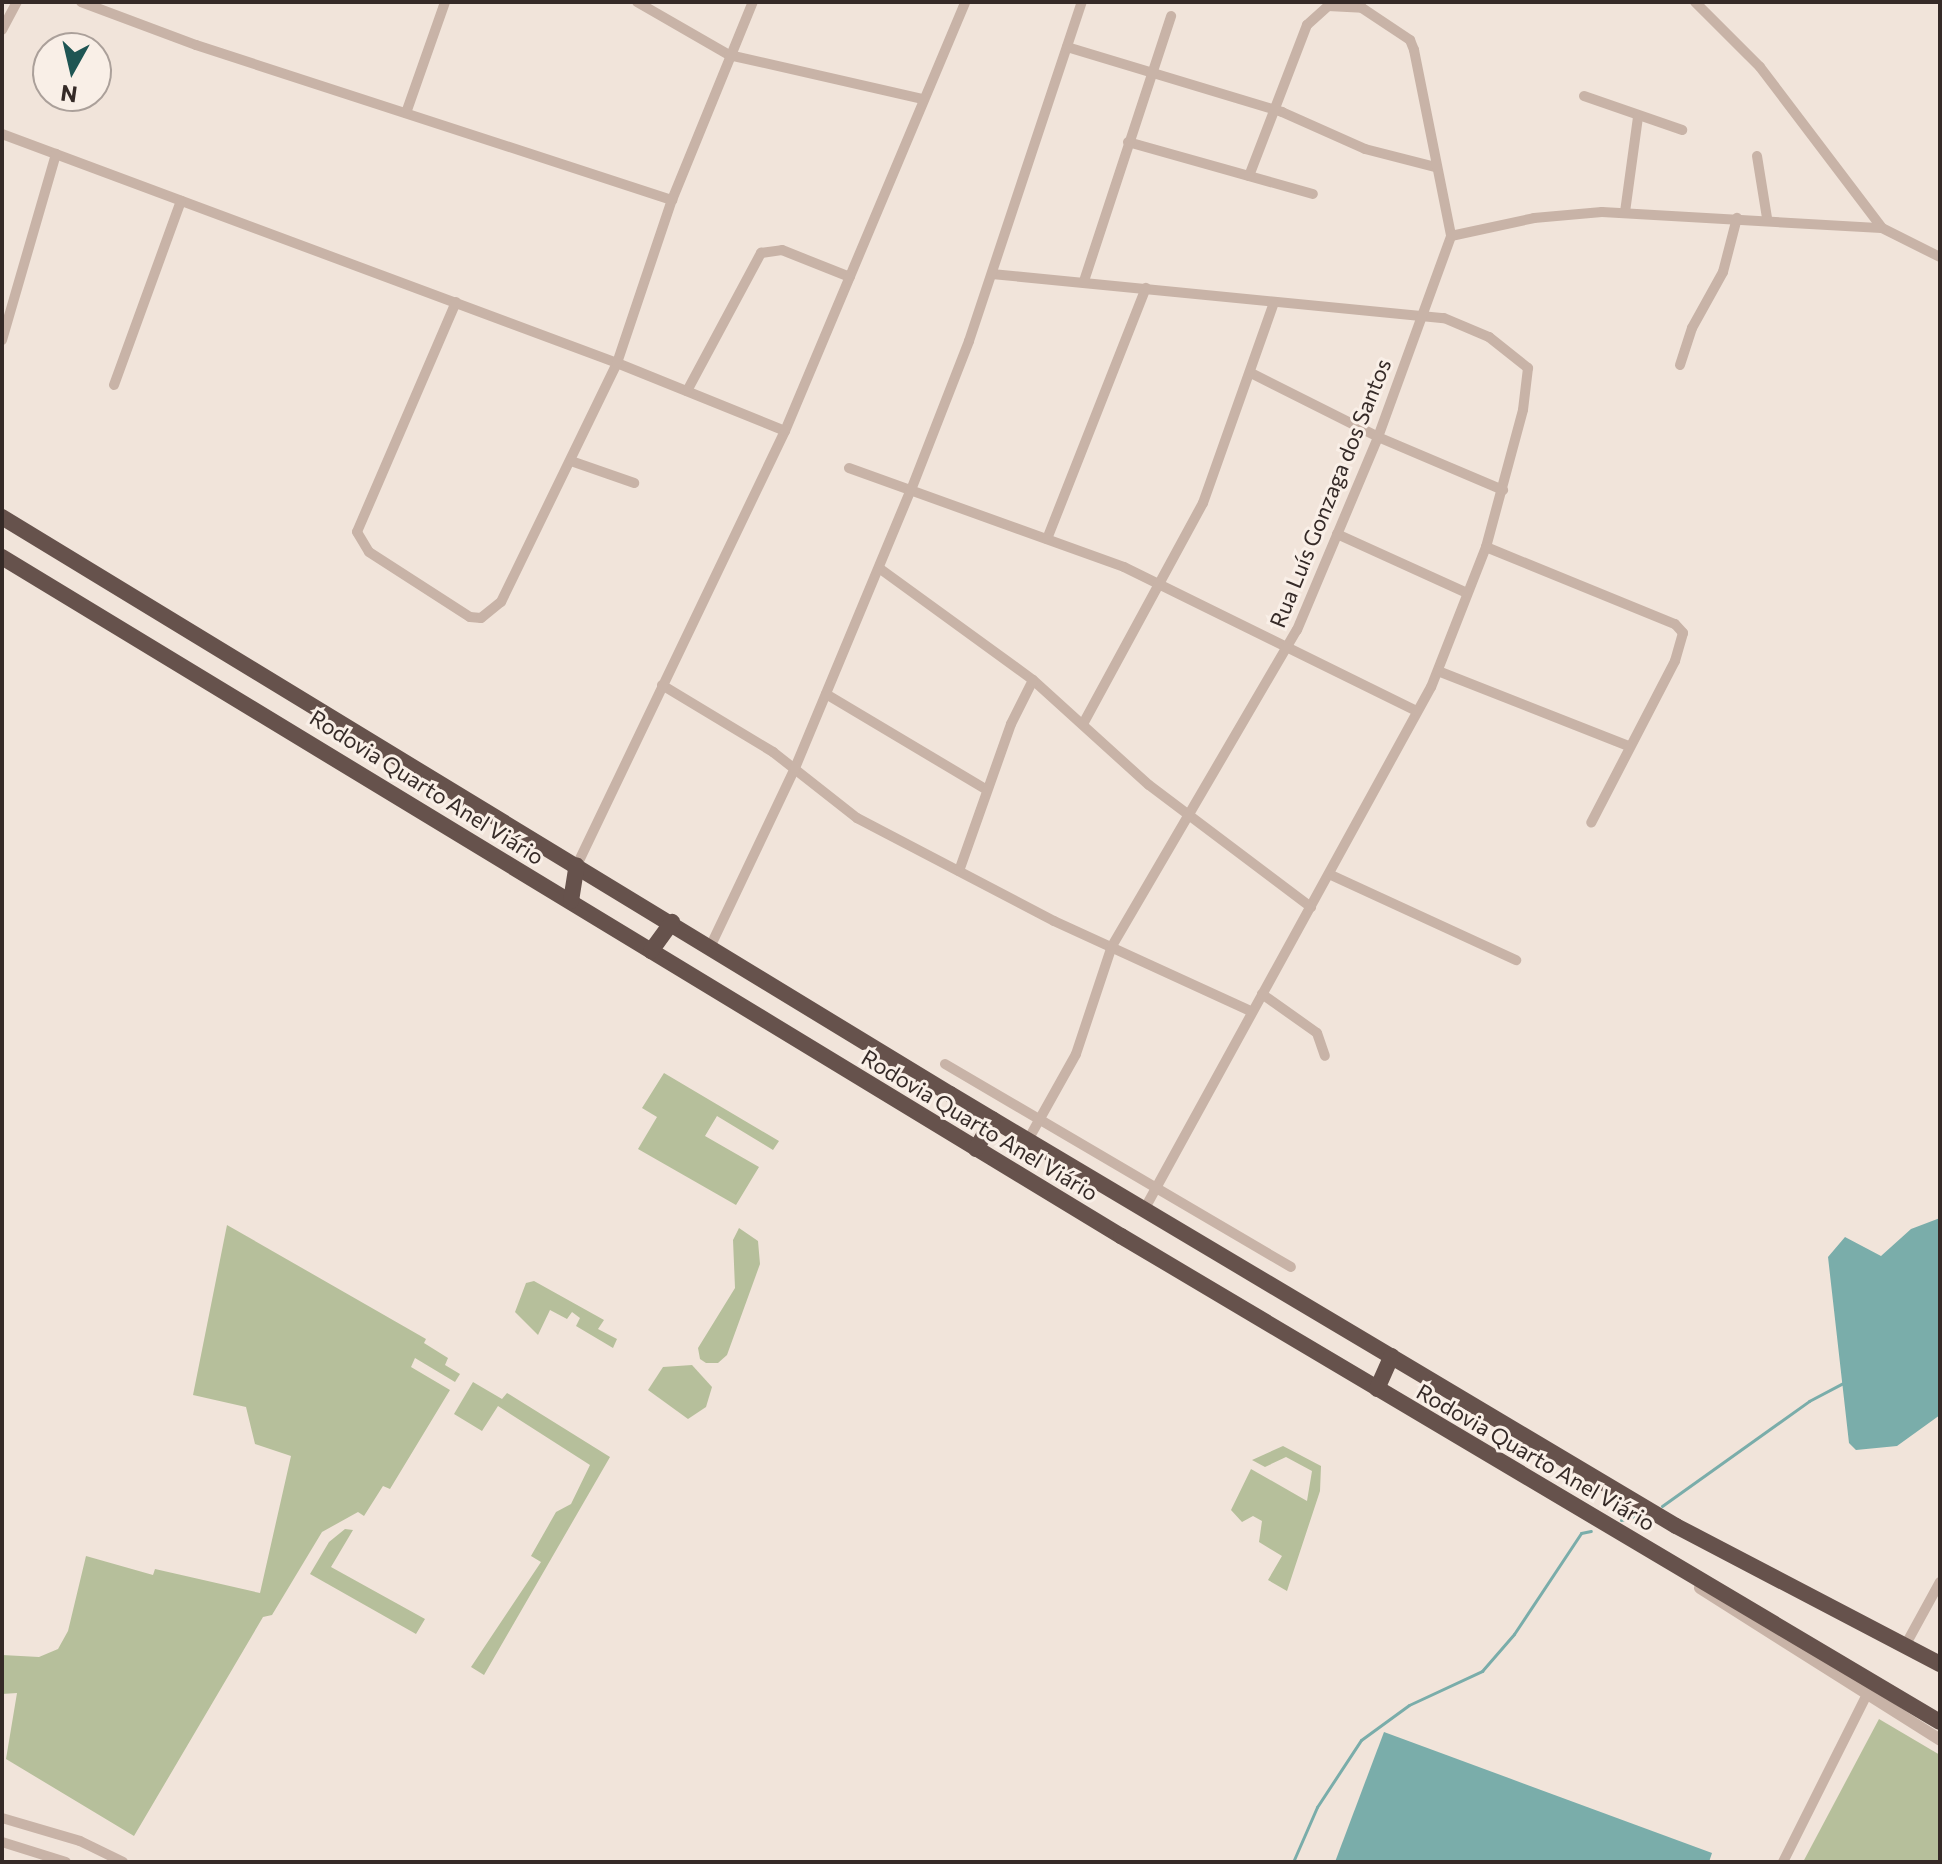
<!DOCTYPE html>
<meta charset="utf-8">
<style>
body{margin:0}
#map{position:relative;width:1942px;height:1864px;overflow:hidden;background:#f1e4da;font-family:Commissioner,sans-serif}
div>[style]{position:absolute}
.green>*{inset:0;background:#b6bf9b}
.water>*{inset:0;background:#7aadaa}
.stream>*{height:3px;margin:-1.5px;padding:0 1.5px;transform-origin:1.5px;border-radius:1.5px;background:#7aadaa}
.minor>*{height:10px;margin:-5px;padding:0 5px;transform-origin:5px;border-radius:5px;background:#c8b3a7}
.tertiary>*{height:12px;margin:-6px;padding:0 6px;transform-origin:6px;border-radius:6px;background:#c8b3a7}
.trunk>*{height:16px;margin:-8px;padding:0 8px;transform-origin:8px;border-radius:8px;background:#66524c}
span{translate:-50% -50%;white-space:nowrap;text-align:center;line-height:1.15;-webkit-text-stroke:6px #f9efe7;paint-order:stroke}
.street-label{font-size:22px;color:#352a27}
.frame{position:absolute;inset:0;border:4px solid #352a27;pointer-events:none}
.north{position:absolute;left:32px;top:32px;width:80px;height:80px;box-sizing:border-box;background:#f9efe7;border:2px solid #aba09a;border-radius:50%;rotate:188deg;font-size:22px;font-weight:700;line-height:32px;text-align:center;color:#352a27}
.north::after{content:'';display:block;margin:auto;width:28px;height:36px;background:#1e5553;clip-path:polygon(50% 0,100% 100%,50% 72%,0 100%)}
</style>
<div id="map">
<div class="green">
<i style="clip-path:polygon(664px 1073px,779px 1141px,773px 1150px,717px 1116px,705px 1136px,759px 1167px,736px 1205px,638px 1149px,657px 1117px,642px 1108px)"></i>
<i style="clip-path:polygon(227px 1225px,426px 1339px,424px 1343px,448px 1358px,445px 1365px,460px 1374px,455px 1382px,415px 1358px,411px 1367px,450px 1390px,390px 1489px,383px 1486px,364px 1516px,358px 1512px,322px 1532px,272px 1615px,263px 1617px,134px 1836px,6px 1759px,17px 1693px,2px 1694px,2px 1655px,39px 1657px,58px 1649px,68px 1631px,86px 1556px,153px 1575px,155px 1569px,260px 1593px,291px 1456px,255px 1444px,246px 1407px,193px 1395px)"></i>
<i style="clip-path:polygon(739px 1228px,758px 1241px,760px 1264px,727px 1355px,718px 1363px,706px 1363px,700px 1359px,698px 1348px,735px 1288px,733px 1240px)"></i>
<i style="clip-path:polygon(534px 1281px,604px 1320px,598px 1329px,617px 1339px,613px 1348px,576px 1326px,580px 1318px,572px 1312px,567px 1319px,550px 1310px,538px 1335px,515px 1312px,526px 1283px)"></i>
<i style="clip-path:polygon(692px 1365px,712px 1387px,706px 1407px,688px 1419px,648px 1390px,663px 1367px)"></i>
<i style="clip-path:polygon(473px 1382px,502px 1399px,507px 1393px,610px 1457px,484px 1675px,471px 1667px,541px 1562px,531px 1556px,556px 1512px,571px 1504px,590px 1465px,498px 1406px,482px 1431px,454px 1414px)"></i>
<i style="clip-path:polygon(1283px 1446px,1321px 1466px,1320px 1491px,1287px 1591px,1268px 1580px,1282px 1556px,1259px 1542px,1262px 1521px,1253px 1516px,1242px 1522px,1231px 1510px,1251px 1469px,1307px 1501px,1312px 1471px,1286px 1457px,1265px 1467px,1252px 1460px)"></i>
<i style="clip-path:polygon(345px 1529px,353px 1530px,331px 1567px,425px 1619px,416px 1634px,310px 1574px,329px 1542px)"></i>
<i style="clip-path:polygon(1879px 1719px,1940px 1755px,1940px 1862px,1803px 1862px)"></i>
</div>
<div class="water">
<i style="clip-path:polygon(1940px 1218px,1940px 1415px,1897px 1446px,1856px 1450px,1849px 1443px,1828px 1257px,1845px 1237px,1881px 1256px,1911px 1229px)"></i>
<i style="clip-path:polygon(1384px 1732px,1712px 1853px,1709px 1862px,1335px 1862px)"></i>
</div>
<div class="stream">
<i style="left:1662px;top:1506px;width:181px;rotate:-35.5deg"></i>
<i style="left:1809px;top:1401px;width:41px;rotate:-27.8deg"></i>
<i style="left:1621px;top:1520px;width:17px;rotate:-17deg"></i>
<i style="left:1293px;top:1862px;width:60px;rotate:-66.4deg"></i>
<i style="left:1317px;top:1807px;width:80px;rotate:-56.7deg"></i>
<i style="left:1361px;top:1740px;width:59px;rotate:-36.1deg"></i>
<i style="left:1409px;top:1705px;width:81px;rotate:-25deg"></i>
<i style="left:1482px;top:1671px;width:49px;rotate:-49.1deg"></i>
<i style="left:1514px;top:1634px;width:121px;rotate:-56.4deg"></i>
<i style="left:1581px;top:1533px;width:10px;rotate:-11deg"></i>
</div>
<div class="minor">
<i style="left:81px;top:2px;width:123px;rotate:20.5deg"></i>
<i style="left:196px;top:45px;width:501px;rotate:18.04deg"></i>
<i style="left:637px;top:2px;width:106px;rotate:29.9deg"></i>
<i style="left:729px;top:55px;width:199px;rotate:12.8deg"></i>
<i style="left:1695px;top:2px;width:92px;rotate:45deg"></i>
<i style="left:1760px;top:67px;width:202px;rotate:52.8deg"></i>
<i style="left:1882px;top:228px;width:65px;rotate:26.6deg"></i>
<i style="left:2px;top:30px;width:32px;rotate:-62deg"></i>
<i style="left:1067px;top:47px;width:225px;rotate:16.8deg"></i>
<i style="left:1282px;top:112px;width:91px;rotate:24deg"></i>
<i style="left:1365px;top:149px;width:72px;rotate:14.4deg"></i>
<i style="left:1584px;top:96px;width:104px;rotate:19.1deg"></i>
<i style="left:406px;top:113px;width:118px;rotate:-70.6deg"></i>
<i style="left:2px;top:134px;width:656px;rotate:20.42deg"></i>
<i style="left:617px;top:363px;width:181px;rotate:22deg"></i>
<i style="left:1128px;top:142px;width:192px;rotate:15.7deg"></i>
<i style="left:1757px;top:156px;width:63px;rotate:80.8deg"></i>
<i style="left:1249px;top:176px;width:162px;rotate:-69deg"></i>
<i style="left:1307px;top:25px;width:28px;rotate:-42deg"></i>
<i style="left:1328px;top:6px;width:34px;rotate:3deg"></i>
<i style="left:1362px;top:8px;width:58px;rotate:33.7deg"></i>
<i style="left:1410px;top:40px;width:11px;rotate:68deg"></i>
<i style="left:1414px;top:50px;width:190px;rotate:78.7deg"></i>
<i style="left:1625px;top:212px;width:96px;rotate:-82.2deg"></i>
<i style="left:992px;top:274px;width:454px;rotate:5.6deg"></i>
<i style="left:1444px;top:318px;width:49px;rotate:22.9deg"></i>
<i style="left:1489px;top:337px;width:50px;rotate:38.5deg"></i>
<i style="left:1528px;top:368px;width:42px;rotate:96.8deg"></i>
<i style="left:1523px;top:410px;width:142px;rotate:105.1deg"></i>
<i style="left:1486px;top:547px;width:150px;rotate:111.4deg"></i>
<i style="left:1431px;top:687px;width:594px;rotate:118.76deg"></i>
<i style="left:1084px;top:281px;width:279px;rotate:-71.8deg"></i>
<i style="left:456px;top:302px;width:250px;rotate:113.3deg"></i>
<i style="left:357px;top:532px;width:23px;rotate:59deg"></i>
<i style="left:369px;top:552px;width:120px;rotate:32.8deg"></i>
<i style="left:470px;top:617px;width:11px;rotate:5deg"></i>
<i style="left:481px;top:618px;width:26px;rotate:-39deg"></i>
<i style="left:501px;top:602px;width:266px;rotate:-64.1deg"></i>
<i style="left:617px;top:363px;width:172px;rotate:-71.4deg"></i>
<i style="left:672px;top:200px;width:214px;rotate:-67.8deg"></i>
<i style="left:2px;top:340px;width:194px;rotate:-73.8deg"></i>
<i style="left:1680px;top:365px;width:39px;rotate:-72deg"></i>
<i style="left:1692px;top:328px;width:64px;rotate:-61deg"></i>
<i style="left:1723px;top:272px;width:56px;rotate:-75.5deg"></i>
<i style="left:1251px;top:373px;width:142px;rotate:26.7deg"></i>
<i style="left:1378px;top:437px;width:136px;rotate:23deg"></i>
<i style="left:114px;top:385px;width:196px;rotate:-70deg"></i>
<i style="left:687px;top:391px;width:157px;rotate:-61.8deg"></i>
<i style="left:761px;top:253px;width:21px;rotate:-8deg"></i>
<i style="left:782px;top:250px;width:73px;rotate:21.7deg"></i>
<i style="left:571px;top:461px;width:67px;rotate:19.2deg"></i>
<i style="left:849px;top:468px;width:292px;rotate:19.8deg"></i>
<i style="left:1124px;top:567px;width:326px;rotate:26.2deg"></i>
<i style="left:1337px;top:534px;width:143px;rotate:24.4deg"></i>
<i style="left:1047px;top:539px;width:270px;rotate:-68.5deg"></i>
<i style="left:1486px;top:547px;width:204px;rotate:22.2deg"></i>
<i style="left:1675px;top:624px;width:12px;rotate:48deg"></i>
<i style="left:1683px;top:633px;width:29px;rotate:106deg"></i>
<i style="left:1675px;top:661px;width:182px;rotate:117.4deg"></i>
<i style="left:879px;top:568px;width:190px;rotate:36deg"></i>
<i style="left:1033px;top:680px;width:156px;rotate:42.2deg"></i>
<i style="left:1149px;top:785px;width:203px;rotate:37deg"></i>
<i style="left:1438px;top:671px;width:204px;rotate:21.5deg"></i>
<i style="left:662px;top:685px;width:130px;rotate:31.1deg"></i>
<i style="left:773px;top:752px;width:107px;rotate:38.2deg"></i>
<i style="left:857px;top:818px;width:222px;rotate:27.6deg"></i>
<i style="left:1054px;top:921px;width:217px;rotate:24.6deg"></i>
<i style="left:826px;top:694px;width:187px;rotate:30.8deg"></i>
<i style="left:1083px;top:724px;width:251px;rotate:-61.5deg"></i>
<i style="left:1203px;top:503px;width:212px;rotate:-70.5deg"></i>
<i style="left:577px;top:865px;width:481px;rotate:-64.4deg"></i>
<i style="left:785px;top:431px;width:465px;rotate:-67.2deg"></i>
<i style="left:959px;top:871px;width:156px;rotate:-70.5deg"></i>
<i style="left:1011px;top:724px;width:49px;rotate:-63.4deg"></i>
<i style="left:1331px;top:875px;width:204px;rotate:24.7deg"></i>
<i style="left:711px;top:945px;width:196px;rotate:-64.6deg"></i>
<i style="left:795px;top:768px;width:301px;rotate:-67.4deg"></i>
<i style="left:911px;top:490px;width:160px;rotate:-68.7deg"></i>
<i style="left:969px;top:341px;width:357px;rotate:-71.6deg"></i>
<i style="left:1262px;top:994px;width:67px;rotate:35.3deg"></i>
<i style="left:1317px;top:1033px;width:24px;rotate:71deg"></i>
<i style="left:945px;top:1064px;width:401px;rotate:30.4deg"></i>
<i style="left:1028px;top:1140px;width:98px;rotate:-60.8deg"></i>
<i style="left:1076px;top:1054px;width:114px;rotate:-71.6deg"></i>
<i style="left:1112px;top:946px;width:366px;rotate:-59.7deg"></i>
<i style="left:1297px;top:630px;width:209px;rotate:-67.2deg"></i>
<i style="left:1378px;top:437px;width:214px;rotate:-70deg"></i>
<i style="left:1451px;top:236px;width:85px;rotate:-12.2deg"></i>
<i style="left:1534px;top:218px;width:68px;rotate:-5deg"></i>
<i style="left:1602px;top:212px;width:280px;rotate:3.3deg"></i>
<i style="left:1906px;top:1644px;width:71px;rotate:-61.3deg"></i>
<i style="left:2px;top:1818px;width:81px;rotate:16.4deg"></i>
<i style="left:80px;top:1841px;width:48px;rotate:26deg"></i>
<i style="left:2px;top:1842px;width:67px;rotate:17.4deg"></i>
<i style="left:1783px;top:1862px;width:186px;rotate:-63.4deg"></i>
</div>
<div class="tertiary">
<i style="left:1700px;top:1588px;width:284px;rotate:32.3deg"></i>
</div>
<div class="trunk">
<i style="left:2px;top:517px;width:1110px;rotate:31.33deg"></i>
<i style="left:950px;top:1094px;width:845px;rotate:30.75deg"></i>
<i style="left:1676px;top:1526px;width:298px;rotate:27.6deg"></i>
<i style="left:2px;top:557px;width:1309px;rotate:31.25deg"></i>
<i style="left:1121px;top:1236px;width:952px;rotate:30.69deg"></i>
<i style="left:571px;top:901px;width:36px;rotate:-81deg"></i>
<i style="left:651px;top:951px;width:36px;rotate:-54deg"></i>
<i style="left:976px;top:1149px;width:34px;rotate:-60deg"></i>
<i style="left:1377px;top:1389px;width:36px;rotate:-66deg"></i>
</div>
<div class="street-label">
<span style="left:1330px;top:493px;rotate:-68deg">Rua Luís Gonzaga dos Santos</span>
<span style="left:427px;top:787px;rotate:32deg">Rodovia Quarto Anel Viário</span>
<span style="left:980px;top:1125px;rotate:31deg">Rodovia Quarto Anel Viário</span>
<span style="left:1536px;top:1457px;rotate:30deg">Rodovia Quarto Anel Viário</span>
</div>
<div class="frame"></div>
<div class="north">N</div>
</div>
